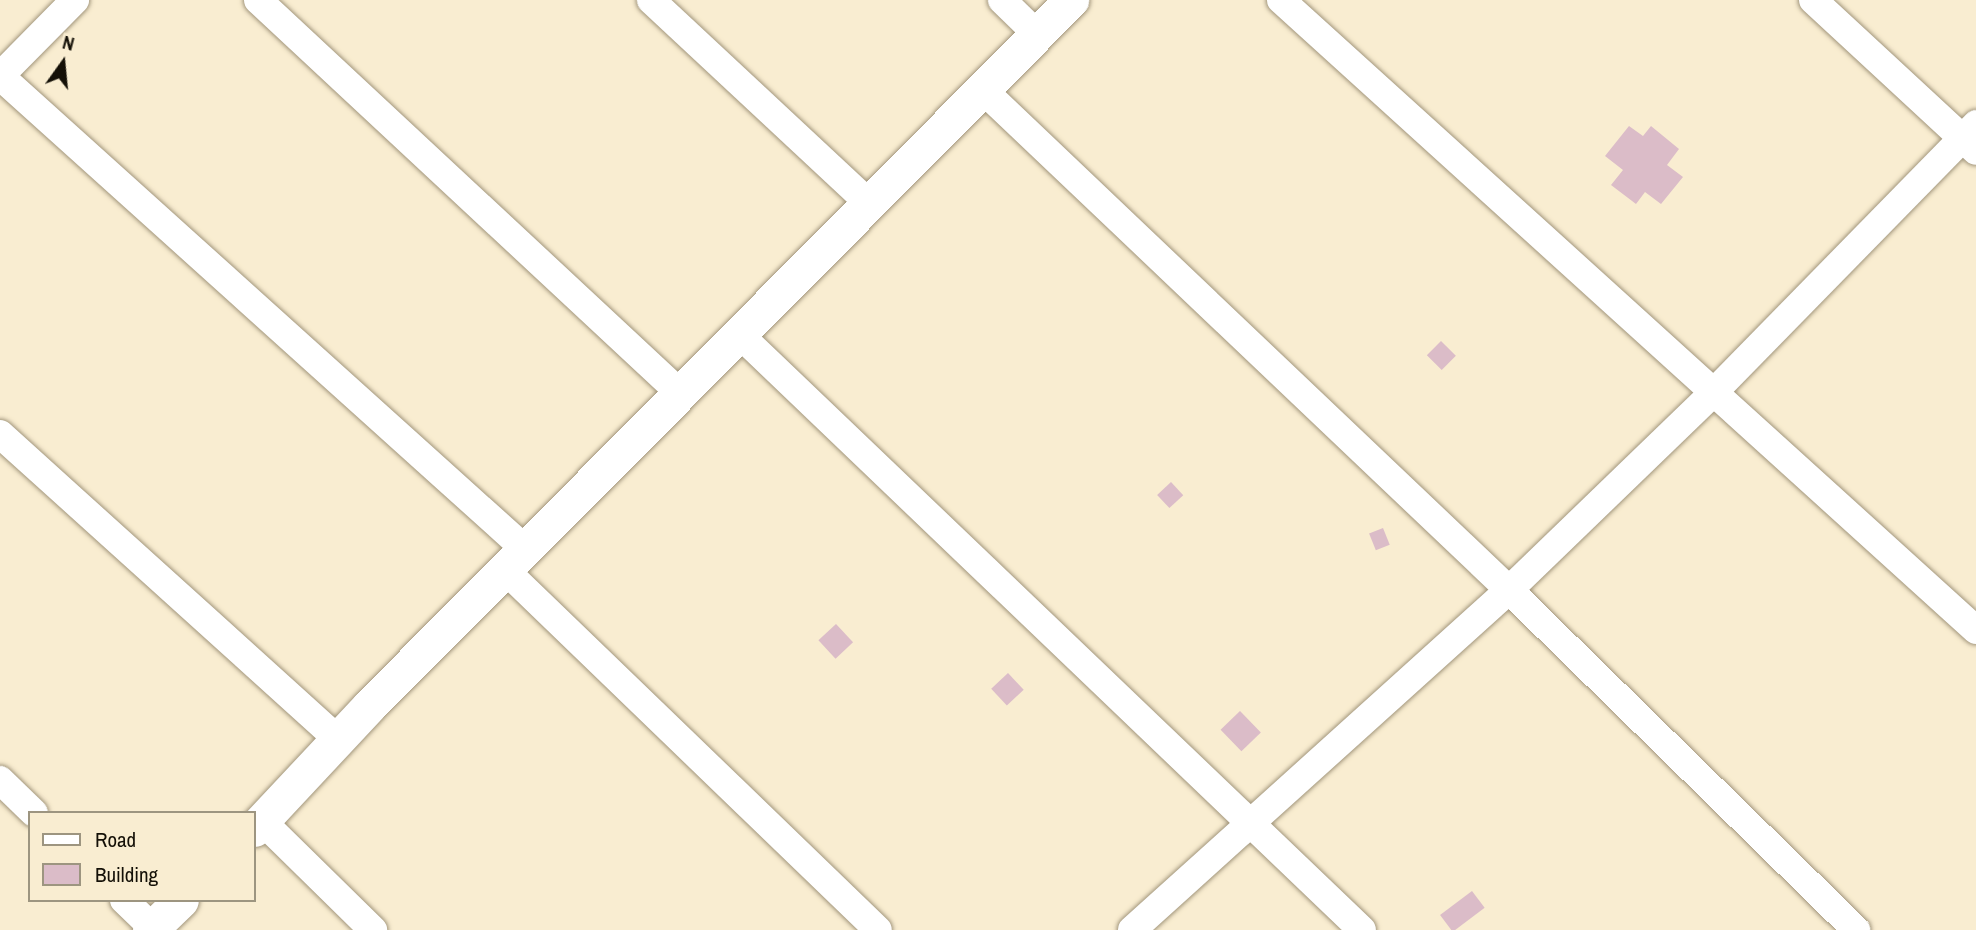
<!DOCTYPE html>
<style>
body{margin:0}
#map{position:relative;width:1976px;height:930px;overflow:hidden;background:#f9edd1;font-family:"Archivo Narrow",sans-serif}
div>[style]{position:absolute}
.building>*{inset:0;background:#dbbcc8;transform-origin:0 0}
.roads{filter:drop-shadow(0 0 2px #a2967c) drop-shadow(0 0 2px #a2967c)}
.minor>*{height:28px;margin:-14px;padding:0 14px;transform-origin:14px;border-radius:14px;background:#fff}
.tertiary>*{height:35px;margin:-17.5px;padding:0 17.5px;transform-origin:17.5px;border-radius:17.5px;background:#fff}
span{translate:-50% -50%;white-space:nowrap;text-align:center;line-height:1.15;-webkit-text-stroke:7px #f9edd1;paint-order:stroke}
.legend{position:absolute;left:28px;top:811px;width:228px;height:91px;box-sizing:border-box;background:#f9edd1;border:2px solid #9d9580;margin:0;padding:9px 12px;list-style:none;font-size:21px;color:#141007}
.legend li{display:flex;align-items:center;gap:14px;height:35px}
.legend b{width:35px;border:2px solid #9d9580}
.north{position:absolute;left:28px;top:28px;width:70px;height:70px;-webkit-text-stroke:5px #f9edd1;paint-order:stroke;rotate:15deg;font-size:19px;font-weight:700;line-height:28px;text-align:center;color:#141007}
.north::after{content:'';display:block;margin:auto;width:24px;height:32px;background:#141007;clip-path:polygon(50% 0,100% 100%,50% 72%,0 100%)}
</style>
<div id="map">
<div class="building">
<i style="clip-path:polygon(1629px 126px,1643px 136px,1651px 126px,1679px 149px,1667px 165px,1683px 177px,1661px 204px,1645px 192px,1636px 204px,1611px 185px,1623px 170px,1605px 156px)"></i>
<i style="left:1441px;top:341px;width:21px;height:20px;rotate:45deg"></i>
<i style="left:1171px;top:482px;width:18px;height:19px;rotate:47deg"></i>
<i style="left:1383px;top:528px;width:18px;height:15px;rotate:68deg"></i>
<i style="left:836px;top:624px;width:25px;height:24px;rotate:47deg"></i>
<i style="left:1008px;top:673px;width:23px;height:23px;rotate:47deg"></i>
<i style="left:1240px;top:711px;width:30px;height:27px;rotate:46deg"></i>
<i style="left:1472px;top:891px;width:21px;height:40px;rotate:53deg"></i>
</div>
<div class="roads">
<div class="minor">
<i style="left:258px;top:0;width:577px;rotate:42.96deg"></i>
<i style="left:651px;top:0;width:298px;rotate:43deg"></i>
<i style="left:1002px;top:0;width:49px;rotate:44.2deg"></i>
<i style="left:1281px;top:0;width:938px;rotate:42.19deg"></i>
<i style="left:1813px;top:0;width:222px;rotate:42.8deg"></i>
<i style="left:0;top:76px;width:707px;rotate:42.02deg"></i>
<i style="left:0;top:76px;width:107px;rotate:-45.4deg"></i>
<i style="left:982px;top:89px;width:727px;rotate:43.55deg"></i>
<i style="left:1509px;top:590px;width:486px;rotate:44.4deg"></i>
<i style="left:739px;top:334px;width:862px;rotate:43.73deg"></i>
<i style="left:0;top:434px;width:455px;rotate:42.1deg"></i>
<i style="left:505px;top:570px;width:518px;rotate:43.98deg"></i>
<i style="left:0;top:780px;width:47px;rotate:44.1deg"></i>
<i style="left:262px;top:821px;width:156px;rotate:44.5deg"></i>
<i style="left:124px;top:900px;width:40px;rotate:44deg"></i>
<i style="left:1132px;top:930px;width:508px;rotate:-42.05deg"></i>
<i style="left:1509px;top:590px;width:285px;rotate:-44deg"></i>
<i style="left:1714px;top:392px;width:375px;rotate:-45.6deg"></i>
</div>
<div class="tertiary">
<i style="left:254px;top:829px;width:168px;rotate:-46.9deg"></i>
<i style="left:369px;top:706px;width:996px;rotate:-45.16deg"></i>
<i style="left:150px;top:930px;width:43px;rotate:-44.1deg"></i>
</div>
</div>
<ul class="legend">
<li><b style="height:9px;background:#fff"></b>Road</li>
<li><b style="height:19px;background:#dbbcc8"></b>Building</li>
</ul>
<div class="north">N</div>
</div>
